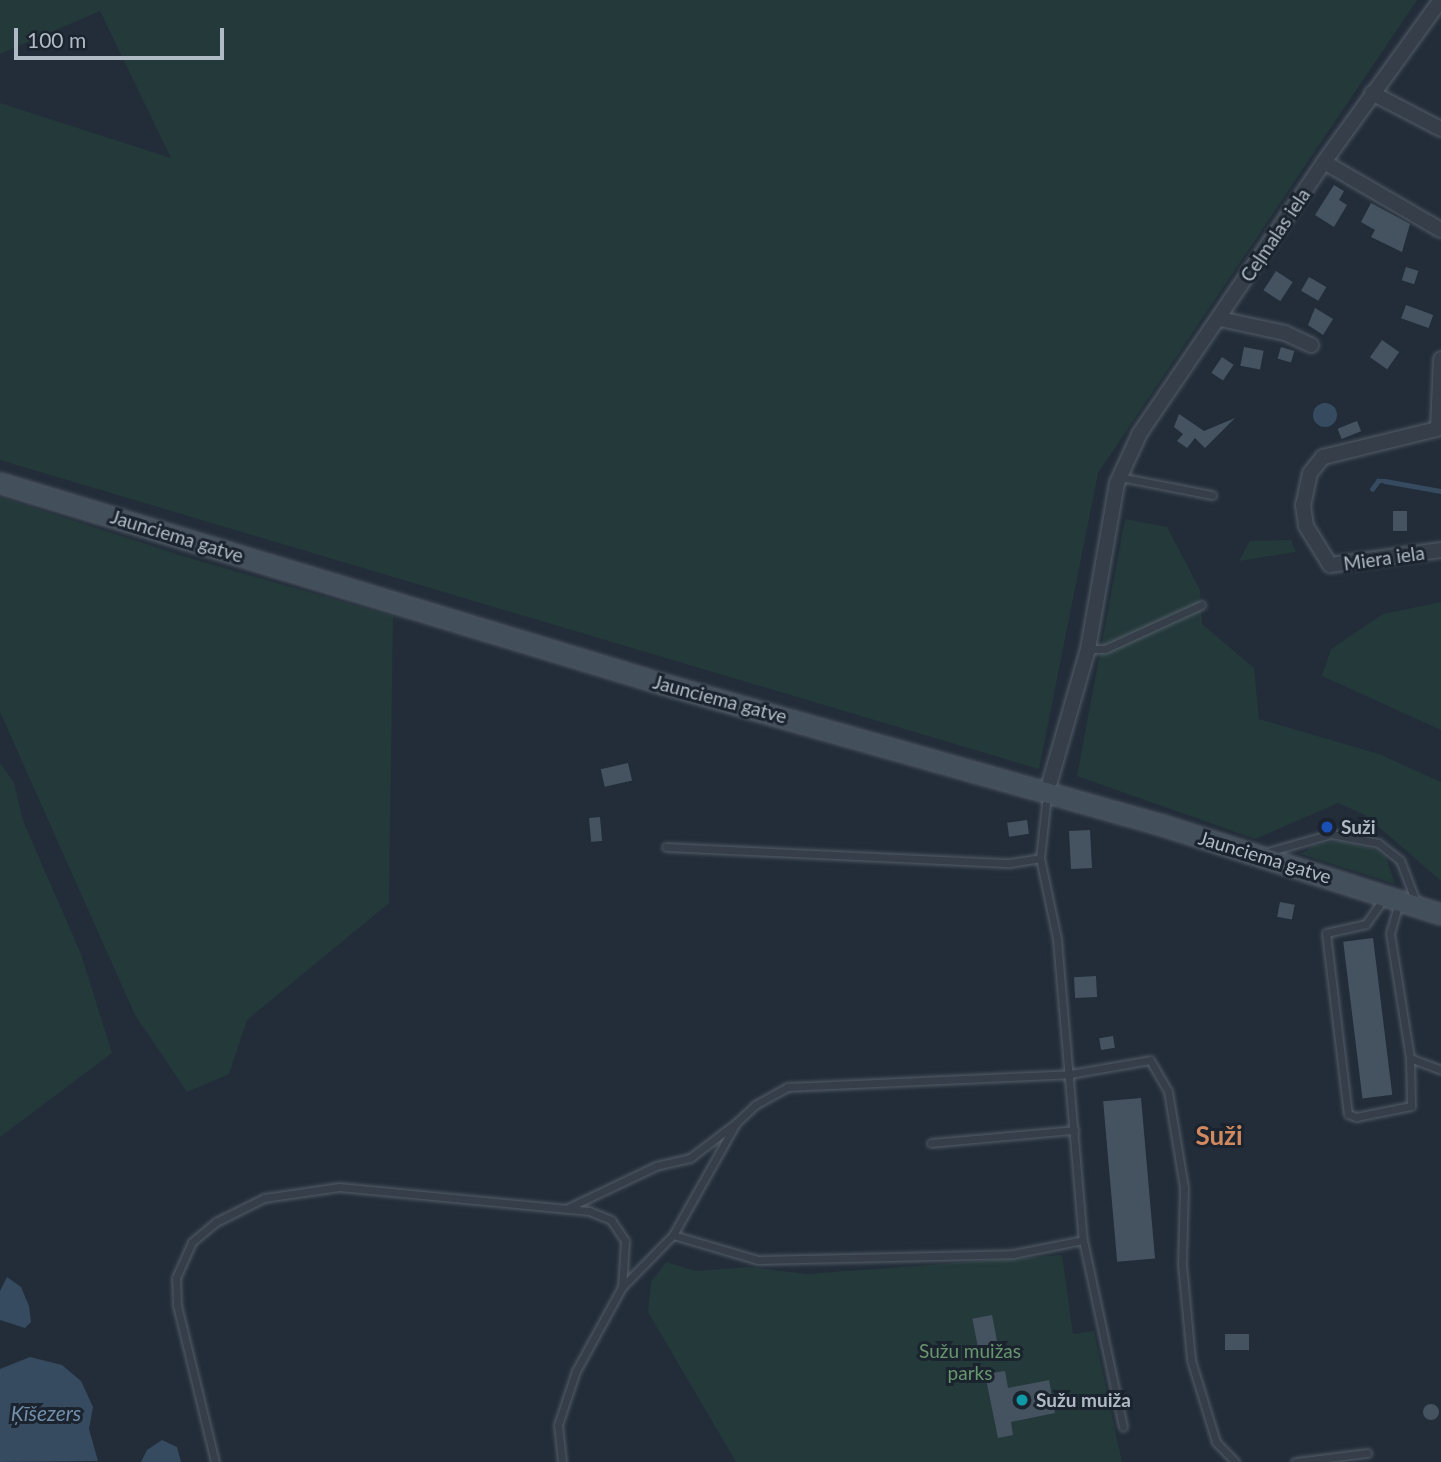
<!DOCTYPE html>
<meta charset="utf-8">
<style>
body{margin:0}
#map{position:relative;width:1441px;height:1462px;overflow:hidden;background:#222d39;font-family:Lato,sans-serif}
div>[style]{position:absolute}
.green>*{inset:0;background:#24393a}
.water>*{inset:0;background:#364a60}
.round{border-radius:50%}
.stream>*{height:4.5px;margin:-2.25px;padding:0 2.25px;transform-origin:2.25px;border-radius:2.25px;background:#364a60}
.building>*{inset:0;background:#455360;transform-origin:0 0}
.roads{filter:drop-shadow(0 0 2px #535d67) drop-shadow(0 0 2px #535d67)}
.service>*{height:7px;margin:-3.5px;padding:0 3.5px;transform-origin:3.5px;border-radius:3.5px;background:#363f49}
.minor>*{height:14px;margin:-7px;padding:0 7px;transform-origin:7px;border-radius:7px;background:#363f49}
.secondary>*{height:19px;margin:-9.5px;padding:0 9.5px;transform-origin:9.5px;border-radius:9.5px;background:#444f5c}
.dots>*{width:19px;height:19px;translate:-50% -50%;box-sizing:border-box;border:4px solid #1b242e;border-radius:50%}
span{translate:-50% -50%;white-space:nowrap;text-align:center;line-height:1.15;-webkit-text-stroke:6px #1b242e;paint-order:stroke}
.street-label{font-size:19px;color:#b0bac5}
.poi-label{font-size:19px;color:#b0bac5;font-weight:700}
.left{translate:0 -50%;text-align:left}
.park-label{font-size:19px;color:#68966f}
.water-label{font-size:21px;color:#718da9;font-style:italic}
.district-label{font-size:26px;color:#d18960;font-weight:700}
.scale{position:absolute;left:14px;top:28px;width:210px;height:32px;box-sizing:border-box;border:4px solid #b0bac5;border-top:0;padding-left:9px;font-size:21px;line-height:24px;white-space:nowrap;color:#b0bac5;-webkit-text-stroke:5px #1b242e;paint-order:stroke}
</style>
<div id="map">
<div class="green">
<i style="clip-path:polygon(0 0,1417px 0,1098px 473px,1039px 769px,0 460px,0 103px,171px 158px,100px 11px,0 54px)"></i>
<i style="clip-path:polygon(0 497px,196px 560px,393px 616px,389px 903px,247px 1020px,229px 1074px,187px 1092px,135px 1015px,0 712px)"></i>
<i style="clip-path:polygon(1125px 519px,1167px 527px,1200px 590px,1202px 624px,1254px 668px,1259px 719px,1379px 754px,1441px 782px,1441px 881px,1365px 815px,1338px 803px,1255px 839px,1077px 776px)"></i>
<i style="clip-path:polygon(1291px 540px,1296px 552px,1239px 561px,1250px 541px)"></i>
<i style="clip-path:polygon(1441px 602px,1441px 730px,1322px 676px,1331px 649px,1383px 614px)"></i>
<i style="clip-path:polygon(0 763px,14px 783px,23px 821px,81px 954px,112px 1053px,0 1137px)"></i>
<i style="clip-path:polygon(1338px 841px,1373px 849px,1386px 857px,1395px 884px,1301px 854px,1314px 845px)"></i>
<i style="clip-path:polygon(1062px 1255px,1073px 1334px,1094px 1331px,1122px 1462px,736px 1462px,648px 1312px,651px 1282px,666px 1262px,696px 1271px,749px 1267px,807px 1274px)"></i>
</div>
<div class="water">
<i class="round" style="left:1313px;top:403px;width:24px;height:24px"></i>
<i style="clip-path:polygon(7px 1277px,21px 1287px,29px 1306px,31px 1322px,25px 1328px,0 1320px,0 1291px)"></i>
<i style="clip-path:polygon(30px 1357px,62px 1365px,81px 1381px,93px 1407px,89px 1429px,98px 1461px,0 1462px,0 1369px)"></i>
<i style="clip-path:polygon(162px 1440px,177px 1447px,181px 1462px,141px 1462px,147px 1450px)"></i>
</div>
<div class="stream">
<i style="left:1372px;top:489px;width:10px;rotate:-53deg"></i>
<i style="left:1378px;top:481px;width:7px"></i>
<i style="left:1385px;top:481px;width:57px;rotate:10.1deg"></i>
</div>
<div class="building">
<i style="clip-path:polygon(1334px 185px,1344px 191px,1339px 200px,1347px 205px,1334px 227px,1315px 215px)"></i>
<i style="clip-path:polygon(1371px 203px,1410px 224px,1402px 252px,1371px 237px,1375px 230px,1361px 222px)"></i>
<i style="left:1406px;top:267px;width:13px;height:14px;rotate:18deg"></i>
<i style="left:1276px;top:271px;width:20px;height:23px;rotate:33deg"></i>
<i style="left:1309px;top:277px;width:20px;height:16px;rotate:30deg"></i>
<i style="left:1406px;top:305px;width:29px;height:14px;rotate:20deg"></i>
<i style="clip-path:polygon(1315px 308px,1333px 319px,1323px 335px,1308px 325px)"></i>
<i style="left:1382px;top:340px;width:21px;height:21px;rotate:35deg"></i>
<i style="left:1244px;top:347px;width:20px;height:19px;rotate:11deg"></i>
<i style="left:1281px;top:347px;width:14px;height:12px;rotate:17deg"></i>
<i style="left:1222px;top:357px;width:14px;height:19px;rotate:34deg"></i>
<i style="clip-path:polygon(1179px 414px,1204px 431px,1235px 418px,1205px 448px,1195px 438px,1187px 448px,1177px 441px,1183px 434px,1174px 427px)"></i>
<i style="left:1357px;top:421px;width:11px;height:21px;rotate:68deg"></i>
<i style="left:1393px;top:511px;width:14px;height:20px"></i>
<i style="left:628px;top:763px;width:18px;height:28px;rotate:77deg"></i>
<i style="left:600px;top:817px;width:24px;height:11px;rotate:85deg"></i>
<i style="left:1027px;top:820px;width:14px;height:20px;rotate:82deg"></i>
<i style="left:1090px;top:830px;width:38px;height:21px;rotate:87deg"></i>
<i style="left:1280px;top:902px;width:15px;height:15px;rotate:11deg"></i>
<i style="left:1373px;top:938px;width:158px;height:30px;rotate:83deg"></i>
<i style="left:1096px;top:976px;width:21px;height:22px;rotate:87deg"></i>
<i style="left:1113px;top:1036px;width:12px;height:14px;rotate:81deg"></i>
<i style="left:1141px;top:1098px;width:161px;height:38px;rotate:85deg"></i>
<i style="left:992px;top:1315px;width:31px;height:20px;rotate:79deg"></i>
<i style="left:1249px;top:1334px;width:16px;height:24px;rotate:90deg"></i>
<i style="clip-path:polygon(1005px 1371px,1008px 1388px,1049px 1380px,1055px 1413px,1011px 1422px,1013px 1435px,998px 1438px,985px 1374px)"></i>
<i class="round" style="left:1423px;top:1404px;width:16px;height:16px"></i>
</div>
<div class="roads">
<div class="service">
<i style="left:1120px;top:477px;width:94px;rotate:11.1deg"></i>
<i style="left:1088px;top:649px;width:17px"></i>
<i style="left:1105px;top:649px;width:106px;rotate:-24.6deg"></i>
<i style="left:1047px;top:795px;width:63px;rotate:96.3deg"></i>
<i style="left:1040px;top:858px;width:83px;rotate:78.1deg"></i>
<i style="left:1057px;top:939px;width:302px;rotate:85.1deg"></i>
<i style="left:1083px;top:1240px;width:191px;rotate:77.9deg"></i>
<i style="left:666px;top:847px;width:344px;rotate:2.7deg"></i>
<i style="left:1010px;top:863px;width:30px;rotate:-9deg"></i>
<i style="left:1264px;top:853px;width:70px;rotate:-15.8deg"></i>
<i style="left:1331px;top:834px;width:48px;rotate:10.8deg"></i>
<i style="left:1378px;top:843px;width:28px;rotate:38deg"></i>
<i style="left:1400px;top:860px;width:45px;rotate:69.1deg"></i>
<i style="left:1384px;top:898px;width:32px;rotate:125deg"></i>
<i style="left:1366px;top:924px;width:41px;rotate:167.3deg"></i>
<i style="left:1326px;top:933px;width:182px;rotate:83.1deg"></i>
<i style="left:1348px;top:1114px;width:9px;rotate:21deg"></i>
<i style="left:1356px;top:1117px;width:56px;rotate:-11.3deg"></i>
<i style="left:1411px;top:1106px;width:48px;rotate:-91.2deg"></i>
<i style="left:1399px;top:902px;width:32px;rotate:106deg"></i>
<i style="left:1390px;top:933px;width:127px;rotate:80.9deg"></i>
<i style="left:1410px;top:1058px;width:33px;rotate:21deg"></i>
<i style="left:736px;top:1123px;width:26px;rotate:-43deg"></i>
<i style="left:755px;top:1105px;width:38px;rotate:-29deg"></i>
<i style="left:788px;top:1087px;width:282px;rotate:-2.6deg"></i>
<i style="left:1070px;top:1074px;width:81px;rotate:-9.9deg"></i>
<i style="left:1150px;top:1060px;width:36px;rotate:60deg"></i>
<i style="left:1168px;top:1091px;width:98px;rotate:80.6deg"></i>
<i style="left:1184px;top:1188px;width:76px;rotate:91.5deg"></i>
<i style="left:1182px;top:1264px;width:96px;rotate:84.6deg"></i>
<i style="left:1191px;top:1360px;width:86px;rotate:73deg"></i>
<i style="left:1216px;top:1442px;width:28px;rotate:46deg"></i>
<i style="left:931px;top:1143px;width:144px;rotate:-5.2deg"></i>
<i style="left:673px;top:1235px;width:89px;rotate:16.4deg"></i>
<i style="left:758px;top:1260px;width:255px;rotate:-1.3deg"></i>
<i style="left:1013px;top:1254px;width:71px;rotate:-11.3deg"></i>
<i style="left:215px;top:1462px;width:162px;rotate:-103.6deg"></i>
<i style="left:177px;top:1305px;width:27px;rotate:-92deg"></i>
<i style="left:176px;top:1278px;width:39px;rotate:-66deg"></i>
<i style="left:192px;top:1242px;width:31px;rotate:-40deg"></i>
<i style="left:216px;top:1222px;width:54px;rotate:-26.6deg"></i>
<i style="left:264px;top:1198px;width:76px;rotate:-8.3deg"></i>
<i style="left:339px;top:1187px;width:251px;rotate:5.5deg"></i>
<i style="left:589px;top:1211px;width:24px;rotate:22deg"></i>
<i style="left:611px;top:1220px;width:25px;rotate:56deg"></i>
<i style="left:625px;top:1241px;width:46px;rotate:93.7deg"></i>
<i style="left:622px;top:1287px;width:73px;rotate:-45.6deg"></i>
<i style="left:673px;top:1235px;width:129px;rotate:-60.6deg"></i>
<i style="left:736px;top:1123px;width:58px;rotate:142.7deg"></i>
<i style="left:690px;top:1158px;width:35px;rotate:167deg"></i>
<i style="left:656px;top:1166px;width:98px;rotate:154.5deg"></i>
<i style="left:562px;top:1462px;width:37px;rotate:-96deg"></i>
<i style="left:558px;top:1425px;width:57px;rotate:-71.6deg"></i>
<i style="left:576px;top:1371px;width:96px;rotate:-61.3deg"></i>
<i style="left:1295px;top:1462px;width:73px;rotate:-7.1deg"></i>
</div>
<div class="minor">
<i style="left:1372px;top:93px;width:78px;rotate:27.6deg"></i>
<i style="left:1324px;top:162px;width:135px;rotate:30.2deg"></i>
<i style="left:1220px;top:319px;width:66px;rotate:12.2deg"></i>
<i style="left:1285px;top:333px;width:29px;rotate:25deg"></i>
<i style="left:1438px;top:428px;width:69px;rotate:-87.5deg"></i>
<i style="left:1441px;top:428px;width:122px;rotate:166.2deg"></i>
<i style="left:1323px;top:457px;width:21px;rotate:129deg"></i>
<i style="left:1310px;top:473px;width:33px;rotate:102deg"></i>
<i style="left:1303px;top:505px;width:21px;rotate:82deg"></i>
<i style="left:1306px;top:526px;width:46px;rotate:58.4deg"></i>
<i style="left:1330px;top:565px;width:112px;rotate:-7.7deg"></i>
<i style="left:1047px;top:792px;width:149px;rotate:-74deg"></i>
<i style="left:1088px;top:649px;width:169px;rotate:-80.1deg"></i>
<i style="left:1117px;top:483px;width:55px;rotate:-65.3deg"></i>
<i style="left:1140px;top:433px;width:328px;rotate:-55.8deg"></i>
<i style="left:1324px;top:162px;width:200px;rotate:-54.2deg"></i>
</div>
<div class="secondary">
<i style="left:0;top:483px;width:693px;rotate:16.87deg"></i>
<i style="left:663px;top:684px;width:519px;rotate:15.78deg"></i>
<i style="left:1162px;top:825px;width:293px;rotate:17.7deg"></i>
</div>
</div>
<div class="dots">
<i style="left:1327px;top:827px;background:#1a4fb4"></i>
<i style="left:1022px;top:1400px;background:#0f9aa8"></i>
</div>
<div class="street-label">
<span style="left:1275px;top:235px;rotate:-56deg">Ceļmalas iela</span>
<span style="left:177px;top:536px;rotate:17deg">Jaunciema gatve</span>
<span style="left:1384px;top:558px;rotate:-8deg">Miera iela</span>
<span style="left:720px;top:699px;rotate:15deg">Jaunciema gatve</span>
<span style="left:1265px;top:857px;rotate:17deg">Jaunciema gatve</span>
</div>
<div class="poi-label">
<span class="left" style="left:1341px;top:827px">Suži</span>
<span class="left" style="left:1036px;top:1400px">Sužu muiža</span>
</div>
<div class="park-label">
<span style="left:970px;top:1362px">Sužu muižas<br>parks</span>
</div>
<div class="water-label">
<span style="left:46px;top:1413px">Ķīšezers</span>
</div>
<div class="district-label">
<span style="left:1219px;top:1136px">Suži</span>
</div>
<div class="scale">100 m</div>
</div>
